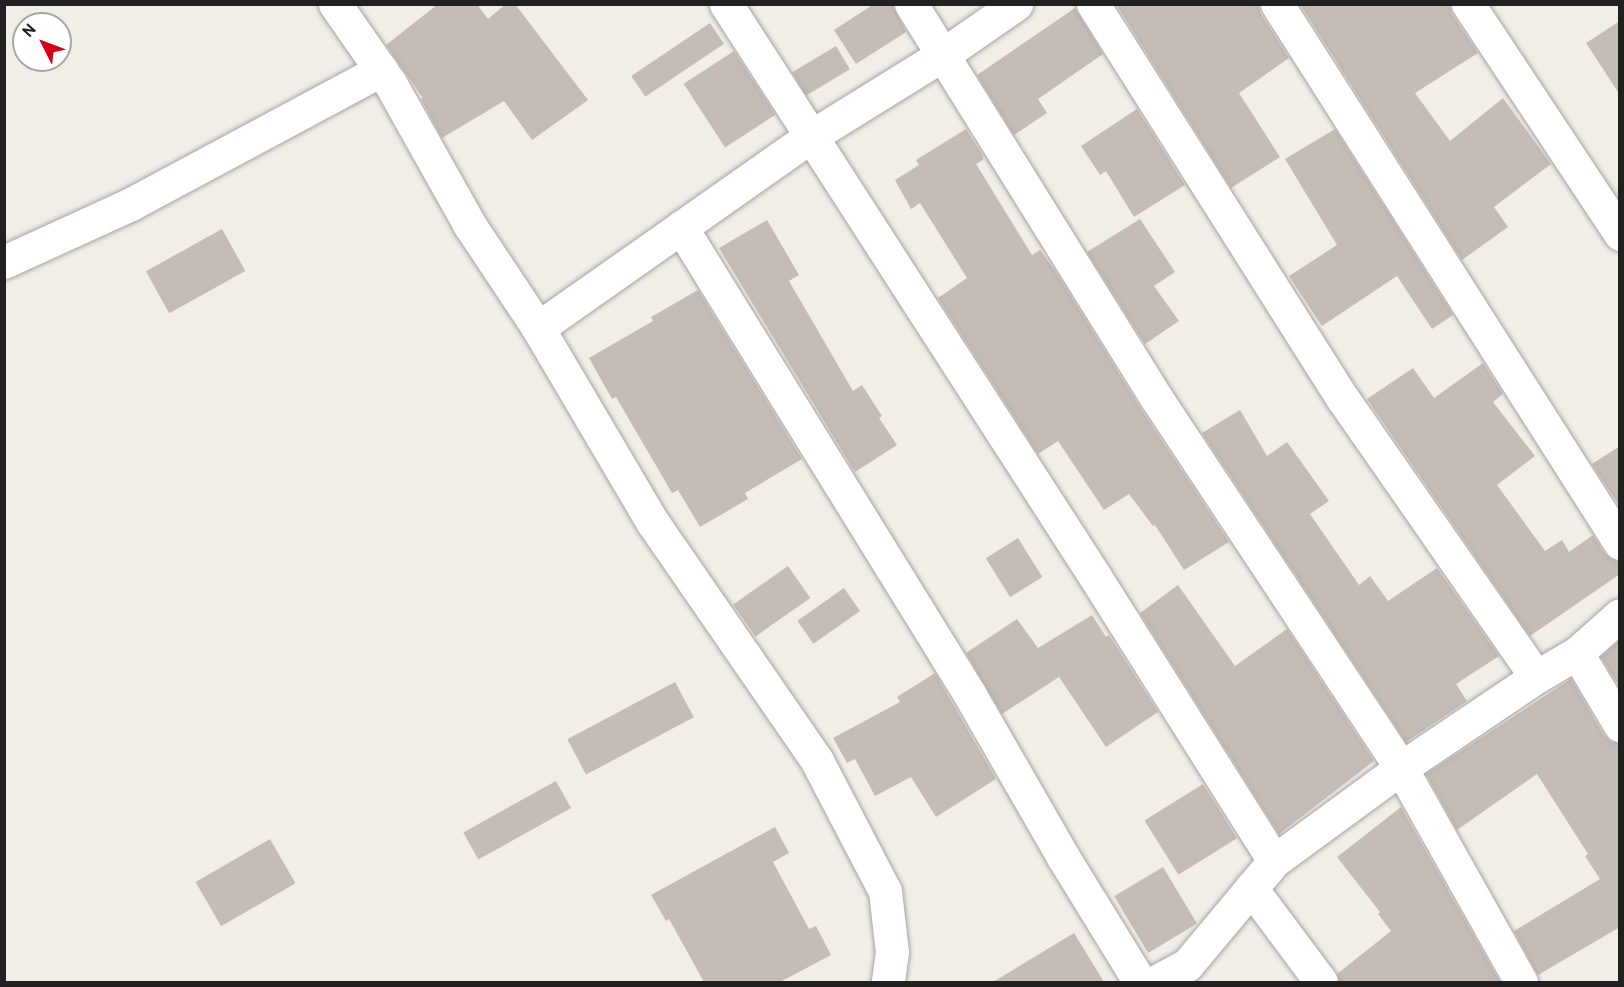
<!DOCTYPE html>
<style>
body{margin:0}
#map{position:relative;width:1624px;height:987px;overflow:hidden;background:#f1ede7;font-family:Overpass,sans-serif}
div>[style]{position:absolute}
.building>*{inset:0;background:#c6bcb6;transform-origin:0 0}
.roads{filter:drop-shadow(0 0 2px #a5a5a5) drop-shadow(0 0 2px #a5a5a5)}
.minor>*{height:33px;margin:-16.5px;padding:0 16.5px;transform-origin:16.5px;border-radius:16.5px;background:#fff}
span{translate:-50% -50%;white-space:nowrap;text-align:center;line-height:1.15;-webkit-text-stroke:5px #fff;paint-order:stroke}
.frame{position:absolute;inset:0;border:6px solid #212121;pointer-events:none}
.north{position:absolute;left:12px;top:12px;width:60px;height:60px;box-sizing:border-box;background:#fff;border:2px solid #a6a6a6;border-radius:50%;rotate:312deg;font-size:16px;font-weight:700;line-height:24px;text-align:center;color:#212121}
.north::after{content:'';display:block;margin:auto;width:21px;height:27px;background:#d10017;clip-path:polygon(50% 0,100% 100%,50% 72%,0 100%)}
</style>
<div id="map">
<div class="building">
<i style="clip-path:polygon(438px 4px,477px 4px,488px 19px,506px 4px,515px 4px,588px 100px,532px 140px,504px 101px,442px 138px,421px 99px,423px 98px,386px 45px)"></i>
<i style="clip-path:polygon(874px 4px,892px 4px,906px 32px,856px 64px,834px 30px)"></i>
<i style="clip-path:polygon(1116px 4px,1258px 4px,1261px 14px,1289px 58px,1239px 93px,1280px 157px,1231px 188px)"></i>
<i style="clip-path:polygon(1300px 4px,1449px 4px,1452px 14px,1478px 53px,1415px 93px,1450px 141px,1503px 98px,1551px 164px,1494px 207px,1508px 227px,1462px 260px)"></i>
<i style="clip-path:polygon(1075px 8px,1103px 54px,1038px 99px,1047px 113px,1014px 135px,977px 75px)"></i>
<i style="clip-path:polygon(1620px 21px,1620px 95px,1586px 43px)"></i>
<i style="left:710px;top:23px;width:25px;height:95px;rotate:56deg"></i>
<i style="left:836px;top:46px;width:27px;height:51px;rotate:59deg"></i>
<i style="left:734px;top:51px;width:76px;height:60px;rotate:57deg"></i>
<i style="clip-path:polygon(1137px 109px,1185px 185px,1134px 217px,1106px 171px,1100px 175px,1081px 146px)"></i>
<i style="clip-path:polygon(966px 129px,983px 156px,983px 160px,976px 164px,1032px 255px,1040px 250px,1056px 272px,1141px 409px,1229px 542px,1184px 570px,1155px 525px,1153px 526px,1129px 494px,1104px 510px,1058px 441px,1038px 454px,938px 298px,967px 278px,920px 203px,911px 209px,895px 180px,919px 165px,916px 160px)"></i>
<i style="clip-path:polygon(1335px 129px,1453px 315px,1432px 329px,1397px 276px,1322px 326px,1289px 276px,1337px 245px,1285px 159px)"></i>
<i style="clip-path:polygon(1140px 219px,1175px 272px,1154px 286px,1179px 321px,1145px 344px,1087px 252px)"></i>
<i style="clip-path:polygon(767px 220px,799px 275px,789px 281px,853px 391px,862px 385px,882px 416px,879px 418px,897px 445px,855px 472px,719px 248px)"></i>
<i style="left:222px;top:229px;width:48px;height:87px;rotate:61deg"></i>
<i style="clip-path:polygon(698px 290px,802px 459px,745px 493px,748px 499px,700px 527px,678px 490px,672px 493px,616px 397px,612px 399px,589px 358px,653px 321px,651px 317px)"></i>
<i style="clip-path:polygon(1483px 363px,1503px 394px,1493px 402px,1535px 456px,1497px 485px,1545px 551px,1562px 540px,1569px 552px,1593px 535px,1605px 554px,1611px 559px,1620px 562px,1620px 574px,1530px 636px,1367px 399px,1413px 368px,1434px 398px)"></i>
<i style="clip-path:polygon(1240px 410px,1267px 456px,1287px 442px,1329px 501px,1310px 514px,1359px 585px,1370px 576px,1388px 601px,1437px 568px,1499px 656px,1456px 684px,1467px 701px,1406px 742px,1202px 433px)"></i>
<i style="clip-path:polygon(1620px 446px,1620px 507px,1592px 464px)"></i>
<i style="left:1018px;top:538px;width:46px;height:38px;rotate:58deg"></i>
<i style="left:788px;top:566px;width:39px;height:67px;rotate:55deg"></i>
<i style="clip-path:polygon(1178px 585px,1235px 666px,1287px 629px,1374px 761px,1279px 834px,1140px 613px)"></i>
<i style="left:844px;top:588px;width:28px;height:57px;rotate:55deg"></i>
<i style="clip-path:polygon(1092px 615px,1106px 637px,1109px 635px,1158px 712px,1106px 747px,1059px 677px,1002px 714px,966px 653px,1017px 619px,1038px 648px)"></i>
<i style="clip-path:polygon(1620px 640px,1620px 688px,1601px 657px)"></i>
<i style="clip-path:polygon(935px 673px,996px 779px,936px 817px,911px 777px,875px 796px,855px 759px,847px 763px,833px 738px,900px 702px,897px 697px)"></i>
<i style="clip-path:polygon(1571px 679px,1604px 735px,1610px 741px,1620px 744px,1620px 927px,1538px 975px,1514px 931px,1600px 879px,1585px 856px,1588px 854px,1537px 774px,1457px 830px,1426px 774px)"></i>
<i style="left:675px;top:682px;width:40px;height:122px;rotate:62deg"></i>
<i style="left:556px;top:781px;width:31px;height:106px;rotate:61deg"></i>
<i style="left:1203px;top:784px;width:64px;height:69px;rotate:58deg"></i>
<i style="clip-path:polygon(1401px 807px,1500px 982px,1339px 982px,1337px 974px,1391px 931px,1378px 914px,1380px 912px,1337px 857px)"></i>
<i style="clip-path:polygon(775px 827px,789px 853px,773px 862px,809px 929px,816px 926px,831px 955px,780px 982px,704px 982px,669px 919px,666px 921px,651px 895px)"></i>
<i style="left:270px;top:839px;width:51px;height:86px;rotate:60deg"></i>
<i style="left:1163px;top:867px;width:66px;height:57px;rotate:59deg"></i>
<i style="clip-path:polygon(1074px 933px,1104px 982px,993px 982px)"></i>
</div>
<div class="roads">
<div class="minor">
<i style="left:335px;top:4px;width:96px;rotate:55.2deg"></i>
<i style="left:390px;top:83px;width:162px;rotate:60.7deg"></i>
<i style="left:469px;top:224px;width:125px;rotate:56.4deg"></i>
<i style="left:538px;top:328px;width:226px;rotate:59.5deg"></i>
<i style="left:653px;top:523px;width:289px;rotate:55.4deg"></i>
<i style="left:817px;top:761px;width:147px;rotate:62.4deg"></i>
<i style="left:885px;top:891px;width:61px;rotate:83.5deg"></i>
<i style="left:892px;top:952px;width:30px;rotate:98deg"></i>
<i style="left:726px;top:4px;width:679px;rotate:57.2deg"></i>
<i style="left:1094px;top:575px;width:338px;rotate:57.8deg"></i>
<i style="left:911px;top:4px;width:465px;rotate:58.1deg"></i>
<i style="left:1157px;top:399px;width:442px;rotate:56.5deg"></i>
<i style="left:1401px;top:768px;width:245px;rotate:60.7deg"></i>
<i style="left:1093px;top:4px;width:467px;rotate:57.7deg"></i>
<i style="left:1343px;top:399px;width:338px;rotate:55.2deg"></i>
<i style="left:1277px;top:4px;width:639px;rotate:57.53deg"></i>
<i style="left:1468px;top:4px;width:276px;rotate:56.5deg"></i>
<i style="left:681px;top:227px;width:550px;rotate:58.3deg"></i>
<i style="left:970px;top:695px;width:187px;rotate:60.1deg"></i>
<i style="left:1063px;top:857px;width:147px;rotate:58.4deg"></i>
<i style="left:4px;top:262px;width:140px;rotate:-24.5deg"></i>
<i style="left:131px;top:204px;width:284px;rotate:-28.2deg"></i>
<i style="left:538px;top:328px;width:332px;rotate:-35.1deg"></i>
<i style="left:810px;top:137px;width:158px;rotate:-31.8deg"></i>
<i style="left:944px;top:54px;width:88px;rotate:-34.8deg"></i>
<i style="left:1577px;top:653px;width:84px;rotate:59.2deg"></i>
<i style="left:1251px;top:888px;width:117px;rotate:53.3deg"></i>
<i style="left:1155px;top:982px;width:36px;rotate:-28deg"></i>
<i style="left:1187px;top:965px;width:136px;rotate:-50.1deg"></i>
<i style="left:1274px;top:861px;width:157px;rotate:-36.2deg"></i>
<i style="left:1401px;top:768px;width:163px;rotate:-34deg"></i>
<i style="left:1536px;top:677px;width:48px;rotate:-30.3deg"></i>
<i style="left:1577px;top:653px;width:57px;rotate:-41.5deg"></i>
</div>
</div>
<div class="frame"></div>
<div class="north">N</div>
</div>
